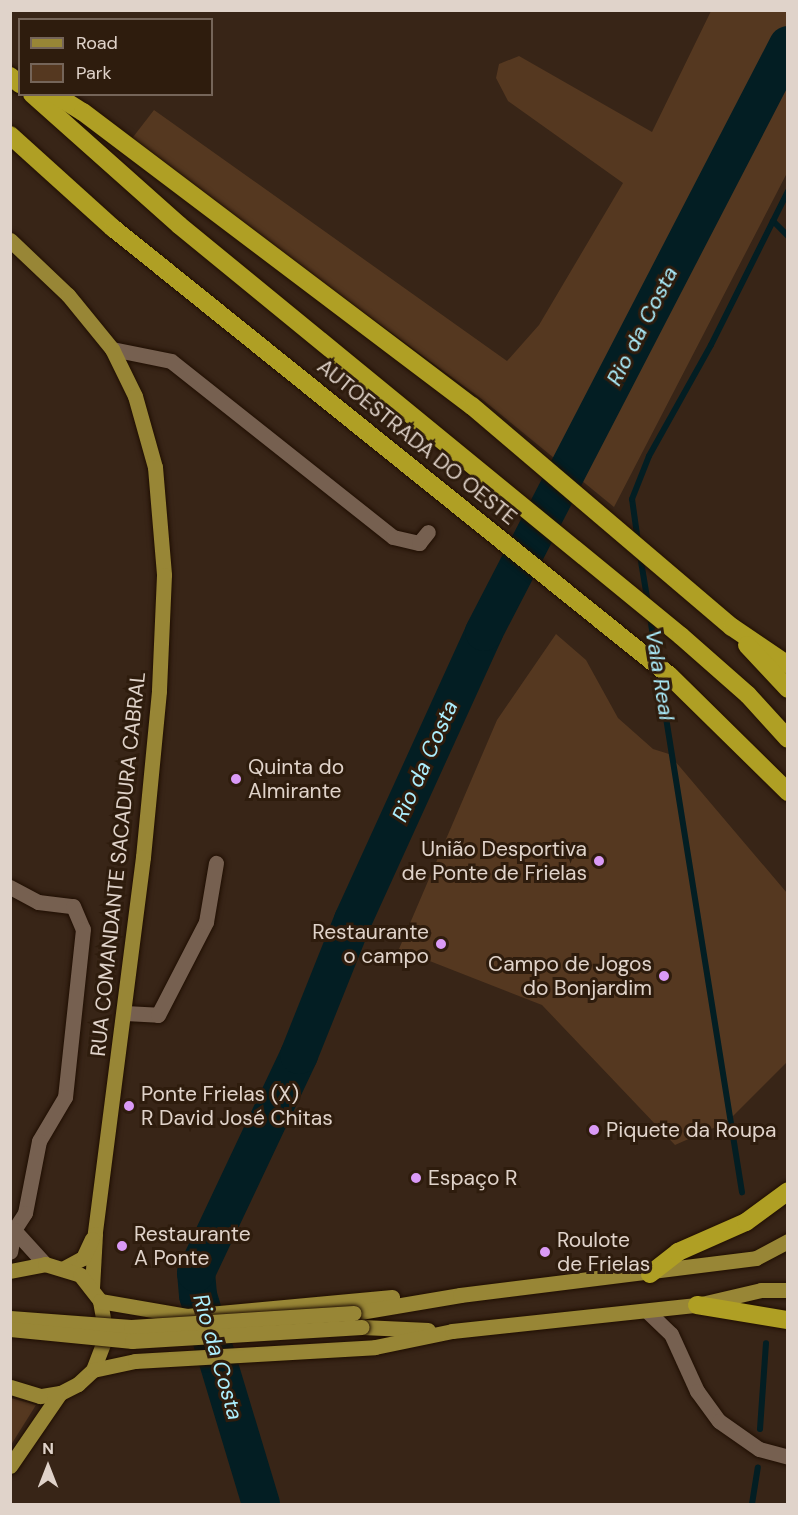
<!DOCTYPE html>
<meta charset="utf-8">
<style>
body{margin:0}
#map{position:relative;width:798px;height:1515px;overflow:hidden;background:#382517;font-family:"DM Sans",sans-serif}
div>[style]{position:absolute}
.green>*{inset:0;background:#553820}
.stream>*{height:6px;margin:-3px;padding:0 3px;transform-origin:3px;border-radius:3px;background:#031e23}
.river>*{height:38px;margin:-19px;padding:0 19px;transform-origin:19px;border-radius:19px;background:#031e23}
.roads{filter:drop-shadow(0 0 2px #1f0e02) drop-shadow(0 0 2px #1f0e02)}
.minor>*{height:15px;margin:-7.5px;padding:0 7.5px;transform-origin:7.5px;border-radius:7.5px;background:#766050}
.major>*{height:15px;margin:-7.5px;padding:0 7.5px;transform-origin:7.5px;border-radius:7.5px;background:#988636}
.highway>*{height:18px;margin:-9px;padding:0 9px;transform-origin:9px;border-radius:9px;background:#af9f24}
.bridges{filter:drop-shadow(0 0 2px #1f0e02) drop-shadow(0 0 2px #1f0e02)}
.major-bridge>*{height:15px;margin:-7.5px;padding:0 7.5px;transform-origin:7.5px;border-radius:7.5px;background:#988636}
.dots>*{width:16px;height:16px;translate:-50% -50%;box-sizing:border-box;border:3px solid #2e1c0d;border-radius:50%}
span{translate:-50% -50%;white-space:nowrap;text-align:center;line-height:1.15;-webkit-text-stroke:6px #2e1c0d;paint-order:stroke}
.street-label{font-size:21px;color:#e0d3ca}
.poi-label{font-size:21px;color:#e0d3ca}
.left{translate:0 -50%;text-align:left}
.right{translate:-100% -50%;text-align:right}
.water-label{font-size:22px;color:#aceefd;font-style:italic}
.frame{position:absolute;inset:0;border:12px solid #e0d3ca;pointer-events:none}
.legend{position:absolute;left:18px;top:18px;width:195px;height:78px;box-sizing:border-box;background:#2e1c0d;border:2px solid #756559;margin:0;padding:8px 10px;list-style:none;font-size:18px;color:#e0d3ca}
.legend li{display:flex;align-items:center;gap:12px;height:30px}
.legend b{width:30px;border:2px solid #756559}
.north{position:absolute;left:18px;top:1437px;width:60px;height:60px;-webkit-text-stroke:4px #2e1c0d;paint-order:stroke;rotate:0deg;font-size:16px;font-weight:700;line-height:24px;text-align:center;color:#e0d3ca}
.north::after{content:'';display:block;margin:auto;width:21px;height:27px;background:#e0d3ca;clip-path:polygon(50% 0,100% 100%,50% 72%,0 100%)}
</style>
<div id="map">
<div class="green">
<i style="clip-path:polygon(711px 11px,787px 11px,787px 173px,614px 507px,483px 400px,130px 141px,154px 110px,507px 361px,539px 325px,623px 183px,508px 101px,496px 78px,499px 64px,519px 56px,652px 132px)"></i>
<i style="clip-path:polygon(556px 634px,586px 660px,618px 718px,653px 749px,669px 754px,787px 893px,787px 1062px,727px 1122px,675px 1145px,542px 1005px,399px 949px,497px 720px)"></i>
<i style="clip-path:polygon(11px 1398px,36px 1405px,11px 1445px,10px 1398px)"></i>
</div>
<div class="stream">
<i style="left:773px;top:221px;width:21px;rotate:45deg"></i>
<i style="left:638px;top:542px;width:43px;rotate:-97.9deg"></i>
<i style="left:632px;top:499px;width:46px;rotate:-68.4deg"></i>
<i style="left:649px;top:456px;width:127px;rotate:-60.8deg"></i>
<i style="left:711px;top:345px;width:172px;rotate:-63.4deg"></i>
<i style="left:640px;top:555px;width:50px;rotate:80.7deg"></i>
<i style="left:650px;top:617px;width:45px;rotate:81deg"></i>
<i style="left:659px;top:674px;width:525px;rotate:80.9deg"></i>
<i style="left:760px;top:1429px;width:86px;rotate:-86deg"></i>
<i style="left:752px;top:1504px;width:37px;rotate:-81deg"></i>
</div>
<div class="river">
<i style="left:261px;top:1504px;width:218px;rotate:-106.8deg"></i>
<i style="left:198px;top:1295px;width:22px;rotate:-95deg"></i>
<i style="left:196px;top:1273px;width:241px;rotate:-64.7deg"></i>
<i style="left:299px;top:1055px;width:145px;rotate:-68.2deg"></i>
<i style="left:353px;top:920px;width:316px;rotate:-65.5deg"></i>
<i style="left:484px;top:632px;width:661px;rotate:-62.62deg"></i>
</div>
<div class="roads">
<div class="minor">
<i style="left:112px;top:349px;width:60px;rotate:11.5deg"></i>
<i style="left:171px;top:361px;width:283px;rotate:38.4deg"></i>
<i style="left:393px;top:537px;width:27px;rotate:13deg"></i>
<i style="left:419px;top:543px;width:14px;rotate:-51deg"></i>
<i style="left:10px;top:887px;width:32px;rotate:28deg"></i>
<i style="left:38px;top:902px;width:35px;rotate:7deg"></i>
<i style="left:73px;top:906px;width:25px;rotate:67deg"></i>
<i style="left:83px;top:929px;width:169px;rotate:96.1deg"></i>
<i style="left:65px;top:1097px;width:51px;rotate:120.6deg"></i>
<i style="left:39px;top:1141px;width:73px;rotate:101deg"></i>
<i style="left:25px;top:1213px;width:20px;rotate:123deg"></i>
<i style="left:14px;top:1230px;width:22px;rotate:100deg"></i>
<i style="left:125px;top:1013px;width:33px;rotate:3deg"></i>
<i style="left:158px;top:1015px;width:105px;rotate:-62.7deg"></i>
<i style="left:206px;top:922px;width:60px;rotate:-80.4deg"></i>
<i style="left:14px;top:1230px;width:46px;rotate:47.6deg"></i>
<i style="left:647px;top:1311px;width:33px;rotate:44deg"></i>
<i style="left:671px;top:1334px;width:63px;rotate:65.5deg"></i>
<i style="left:697px;top:1391px;width:37px;rotate:54deg"></i>
<i style="left:719px;top:1421px;width:49px;rotate:35deg"></i>
<i style="left:759px;top:1449px;width:30px;rotate:15deg"></i>
</div>
<div class="major">
<i style="left:10px;top:240px;width:80px;rotate:43.5deg"></i>
<i style="left:68px;top:295px;width:70px;rotate:50.8deg"></i>
<i style="left:112px;top:349px;width:52px;rotate:63.9deg"></i>
<i style="left:135px;top:396px;width:74px;rotate:74.3deg"></i>
<i style="left:155px;top:467px;width:108px;rotate:85.2deg"></i>
<i style="left:164px;top:575px;width:116px;rotate:92.5deg"></i>
<i style="left:159px;top:691px;width:167px;rotate:95.5deg"></i>
<i style="left:143px;top:857px;width:380px;rotate:97.3deg"></i>
<i style="left:95px;top:1234px;width:54px;rotate:93.2deg"></i>
<i style="left:64px;top:1268px;width:21px;rotate:-28deg"></i>
<i style="left:83px;top:1258px;width:21px;rotate:-65deg"></i>
<i style="left:10px;top:1271px;width:36px;rotate:-11deg"></i>
<i style="left:45px;top:1264px;width:37px;rotate:17deg"></i>
<i style="left:80px;top:1275px;width:33px;rotate:52deg"></i>
<i style="left:100px;top:1301px;width:36px;rotate:80deg"></i>
<i style="left:106px;top:1336px;width:36px;rotate:111deg"></i>
<i style="left:93px;top:1370px;width:21px;rotate:137deg"></i>
<i style="left:78px;top:1384px;width:20px;rotate:153deg"></i>
<i style="left:60px;top:1393px;width:20px;rotate:171deg"></i>
<i style="left:40px;top:1396px;width:31px;rotate:-163deg"></i>
<i style="left:100px;top:1301px;width:88px;rotate:9.8deg"></i>
<i style="left:187px;top:1316px;width:206px;rotate:-5.3deg"></i>
<i style="left:354px;top:1313px;width:108px;rotate:-9.6deg"></i>
<i style="left:460px;top:1295px;width:298px;rotate:-7.1deg"></i>
<i style="left:756px;top:1258px;width:36px;rotate:-28deg"></i>
<i style="left:362px;top:1327px;width:66px;rotate:2.6deg"></i>
<i style="left:93px;top:1370px;width:43px;rotate:-12.1deg"></i>
<i style="left:135px;top:1361px;width:240px;rotate:-3.3deg"></i>
<i style="left:375px;top:1347px;width:79px;rotate:-11.7deg"></i>
<i style="left:452px;top:1331px;width:246px;rotate:-6.1deg"></i>
<i style="left:697px;top:1305px;width:66px;rotate:-13.2deg"></i>
<i style="left:761px;top:1290px;width:27px"></i>
<i style="left:10px;top:1466px;width:88px;rotate:-55.6deg"></i>
</div>
<div class="highway">
<i style="left:10px;top:76px;width:13px;rotate:39deg"></i>
<i style="left:32px;top:94px;width:197px;rotate:41.7deg"></i>
<i style="left:179px;top:225px;width:649px;rotate:39.31deg"></i>
<i style="left:681px;top:636px;width:89px;rotate:41.4deg"></i>
<i style="left:748px;top:695px;width:59px;rotate:47.7deg"></i>
<i style="left:54px;top:94px;width:34px;rotate:32deg"></i>
<i style="left:83px;top:112px;width:488px;rotate:37.1deg"></i>
<i style="left:472px;top:406px;width:341px;rotate:40.4deg"></i>
<i style="left:732px;top:627px;width:68px;rotate:34.2deg"></i>
<i style="left:10px;top:135px;width:139px;rotate:42.1deg"></i>
<i style="left:113px;top:228px;width:713px;rotate:38.8deg"></i>
<i style="left:669px;top:675px;width:167px;rotate:44.5deg"></i>
<i style="left:747px;top:645px;width:60px;rotate:47deg"></i>
<i style="left:650px;top:1274px;width:36px;rotate:-38deg"></i>
<i style="left:678px;top:1252px;width:74px;rotate:-23.8deg"></i>
<i style="left:746px;top:1222px;width:52px;rotate:-36.4deg"></i>
<i style="left:697px;top:1305px;width:92px;rotate:9.4deg"></i>
</div>
</div>
<div class="bridges">
<div class="major-bridge">
<i style="left:10px;top:1318px;width:121px;rotate:4.3deg"></i>
<i style="left:131px;top:1327px;width:223px;rotate:-3.6deg"></i>
<i style="left:10px;top:1329px;width:123px;rotate:5.6deg"></i>
<i style="left:132px;top:1341px;width:230px;rotate:-3.5deg"></i>
</div>
</div>
<div class="dots">
<i style="left:236px;top:779px;background:#da9af6"></i>
<i style="left:599px;top:861px;background:#da9af6"></i>
<i style="left:441px;top:944px;background:#da9af6"></i>
<i style="left:664px;top:976px;background:#da9af6"></i>
<i style="left:129px;top:1106px;background:#da9af6"></i>
<i style="left:594px;top:1130px;background:#da9af6"></i>
<i style="left:416px;top:1178px;background:#da9af6"></i>
<i style="left:122px;top:1246px;background:#da9af6"></i>
<i style="left:545px;top:1252px;background:#da9af6"></i>
</div>
<div class="street-label">
<span style="left:417px;top:442px;rotate:39deg">AUTOESTRADA DO OESTE</span>
<span style="left:118px;top:864px;rotate:-84deg">RUA COMANDANTE SACADURA CABRAL</span>
</div>
<div class="poi-label">
<span class="left" style="left:248px;top:779px">Quinta do<br>Almirante</span>
<span class="right" style="left:587px;top:861px">União Desportiva<br>de Ponte de Frielas</span>
<span class="right" style="left:429px;top:944px">Restaurante<br>o campo</span>
<span class="right" style="left:652px;top:976px">Campo de Jogos<br>do Bonjardim</span>
<span class="left" style="left:141px;top:1106px">Ponte Frielas (X)<br>R David José Chitas</span>
<span class="left" style="left:606px;top:1130px">Piquete da Roupa</span>
<span class="left" style="left:428px;top:1178px">Espaço R</span>
<span class="left" style="left:134px;top:1246px">Restaurante<br>A Ponte</span>
<span class="left" style="left:557px;top:1252px">Roulote<br>de Frielas</span>
</div>
<div class="water-label">
<span style="left:642px;top:326px;rotate:-63deg">Rio da Costa</span>
<span style="left:660px;top:675px;rotate:81deg">Vala Real</span>
<span style="left:425px;top:761px;rotate:-66deg">Rio da Costa</span>
<span style="left:218px;top:1357px;rotate:74deg">Rio da Costa</span>
</div>
<div class="frame"></div>
<ul class="legend">
<li><b style="height:8px;background:#988636"></b>Road</li>
<li><b style="height:16px;background:#553820"></b>Park</li>
</ul>
<div class="north">N</div>
</div>
